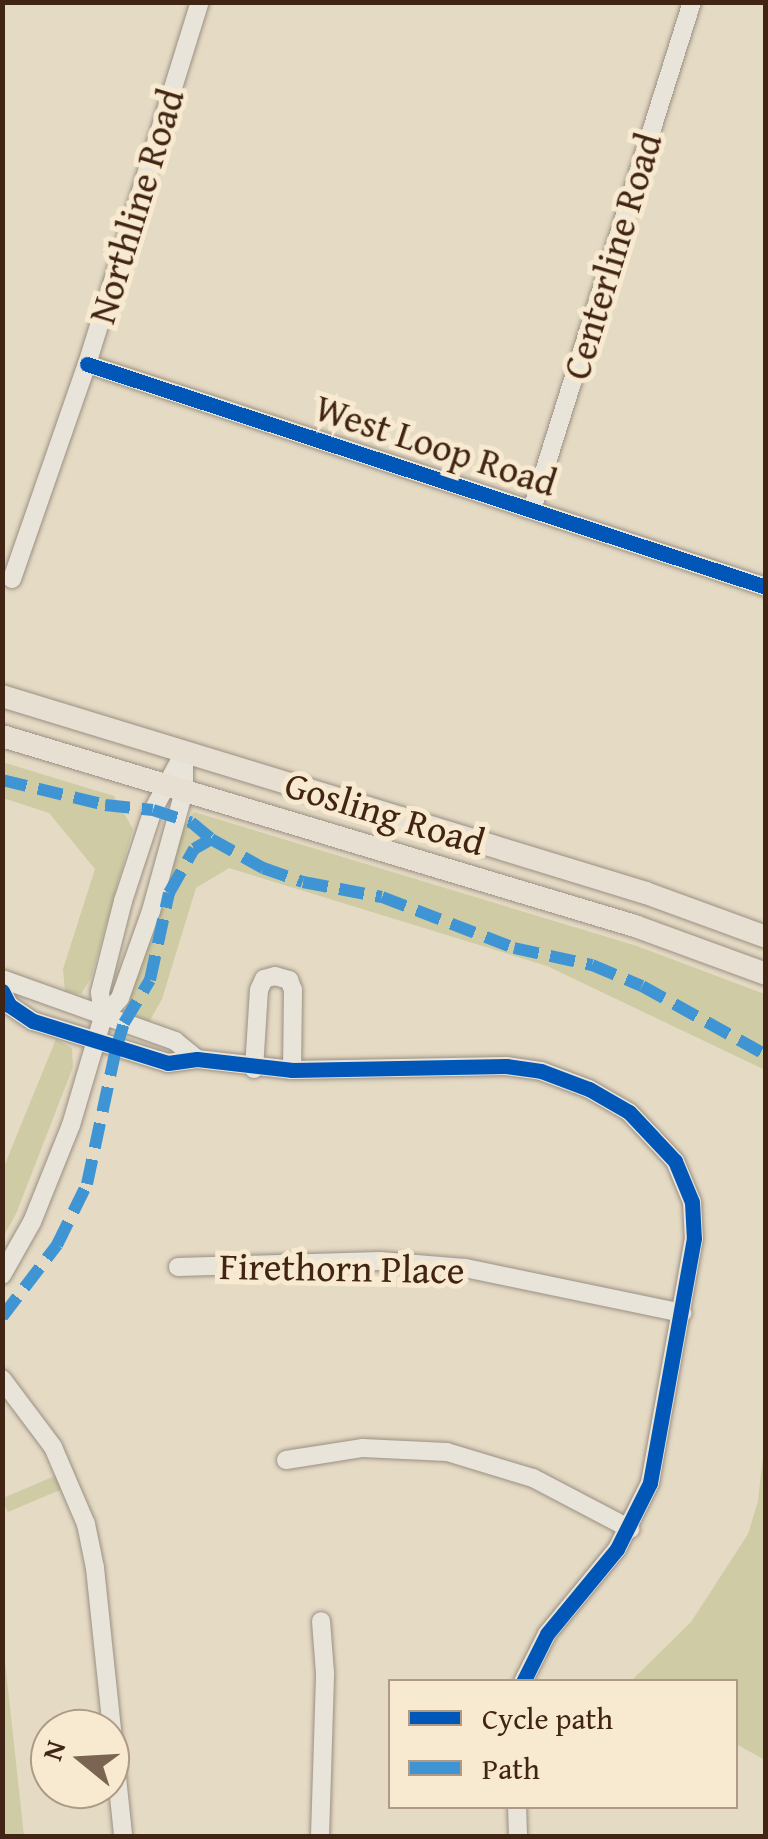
<!DOCTYPE html>
<style>
body{margin:0}
#map{position:relative;width:768px;height:1839px;overflow:hidden;background:#e5dac4;font-family:"Gentium Book Plus",serif}
div>[style]{position:absolute}
.green>*{inset:0;background:#cfcca5;transform-origin:0 0}
.roads{filter:drop-shadow(0 0 2px #9b9082) drop-shadow(0 0 2px #9b9082)}
.minor>*{height:18px;margin:-9px;padding:0 9px;transform-origin:9px;border-radius:9px;background:#e9e4d9}
.major>*{height:22px;margin:-11px;padding:0 11px;transform-origin:11px;border-radius:11px;background:#e6dfd2}
.quiet>*{height:12px;margin-top:-6px;transform-origin:0;background:repeating-linear-gradient(90deg,#3f95d3 0 25px,transparent 0 37px)}
.cycleway>*{height:15px;margin:-7.5px;padding:0 7.5px;transform-origin:7.5px;border-radius:7.5px;background:#0057b8}
span{translate:-50% -50%;white-space:nowrap;text-align:center;line-height:1.15;-webkit-text-stroke:10px #f7ead0;paint-order:stroke}
.street-label{font-size:38px;color:#422414}
.frame{position:absolute;inset:0;border:5px solid #422414;pointer-events:none}
.legend{position:absolute;left:388px;top:1679px;width:350px;height:130px;box-sizing:border-box;background:#f7ead0;border:2px solid #af9b85;margin:0;padding:12px 18px;list-style:none;font-size:30px;color:#422414}
.legend li{display:flex;align-items:center;gap:20px;height:50px}
.legend b{width:50px;border:2px solid #af9b85}
.north{position:absolute;left:30px;top:1709px;width:100px;height:100px;box-sizing:border-box;background:#f7ead0;border:2px solid #af9b85;border-radius:50%;rotate:288deg;font-size:28px;font-weight:700;line-height:40px;text-align:center;color:#422414}
.north::after{content:'';display:block;margin:auto;width:35px;height:45px;background:#7b6452;clip-path:polygon(50% 0,100% 100%,50% 72%,0 100%)}
</style>
<div id="map">
<div class="green">
<i style="clip-path:polygon(2px 762px,114px 796px,133px 829px,91px 978px,81px 994px,65px 992px,63px 969px,95px 869px,49px 813px,3px 798px)"></i>
<i style="clip-path:polygon(194px 812px,637px 946px,765px 994px,765px 1070px,547px 966px,229px 868px,196px 888px,162px 999px,148px 1024px,132px 1019px,125px 1004px,185px 824px)"></i>
<i style="clip-path:polygon(56px 1039px,72px 1048px,73px 1067px,16px 1214px,3px 1237px,3px 1169px)"></i>
<i style="clip-path:polygon(765px 1438px,766px 1760px,765px 1760px,736px 1744px,736px 1682px,631px 1681px,691px 1622px,748px 1534px,758px 1501px)"></i>
<i style="left:57px;top:1475px;width:15px;height:60px;rotate:67deg"></i>
<i style="clip-path:polygon(3px 1643px,5px 1661px,24px 1836px,3px 1836px)"></i>
</div>
<div class="roads">
<div class="minor">
<i style="left:87px;top:364px;width:715px;rotate:18.18deg"></i>
<i style="left:532px;top:510px;width:533px;rotate:-72.52deg"></i>
<i style="left:12px;top:579px;width:228px;rotate:-70.8deg"></i>
<i style="left:87px;top:364px;width:379px;rotate:-72.7deg"></i>
<i style="left:2px;top:979px;width:184px;rotate:19.7deg"></i>
<i style="left:175px;top:1041px;width:28px;rotate:39deg"></i>
<i style="left:2px;top:991px;width:16px;rotate:63deg"></i>
<i style="left:9px;top:1005px;width:29px;rotate:34deg"></i>
<i style="left:33px;top:1021px;width:141px;rotate:17.3deg"></i>
<i style="left:168px;top:1063px;width:29px;rotate:-8deg"></i>
<i style="left:197px;top:1059px;width:96px;rotate:6.6deg"></i>
<i style="left:292px;top:1070px;width:214px;rotate:-1.1deg"></i>
<i style="left:506px;top:1066px;width:35px;rotate:8deg"></i>
<i style="left:541px;top:1071px;width:51px;rotate:20.6deg"></i>
<i style="left:589px;top:1089px;width:46px;rotate:29.9deg"></i>
<i style="left:629px;top:1112px;width:67px;rotate:46.8deg"></i>
<i style="left:675px;top:1161px;width:44px;rotate:67.5deg"></i>
<i style="left:692px;top:1202px;width:36px;rotate:87deg"></i>
<i style="left:694px;top:1238px;width:249px;rotate:100.2deg"></i>
<i style="left:650px;top:1483px;width:74px;rotate:116.6deg"></i>
<i style="left:617px;top:1549px;width:110px;rotate:129.5deg"></i>
<i style="left:547px;top:1634px;width:54px;rotate:116.6deg"></i>
<i style="left:103px;top:1017px;width:25px;rotate:-48deg"></i>
<i style="left:120px;top:998px;width:92px;rotate:-70.4deg"></i>
<i style="left:151px;top:911px;width:124px;rotate:-74.6deg"></i>
<i style="left:184px;top:791px;width:37px;rotate:-90deg"></i>
<i style="left:254px;top:1069px;width:79px;rotate:-86.4deg"></i>
<i style="left:259px;top:990px;width:12px;rotate:-66deg"></i>
<i style="left:264px;top:979px;width:11px;rotate:-15deg"></i>
<i style="left:275px;top:976px;width:15px;rotate:16deg"></i>
<i style="left:289px;top:980px;width:11px;rotate:68deg"></i>
<i style="left:293px;top:990px;width:80px;rotate:90.7deg"></i>
<i style="left:178px;top:1267px;width:202px;rotate:-1.7deg"></i>
<i style="left:380px;top:1261px;width:85px;rotate:4.7deg"></i>
<i style="left:465px;top:1268px;width:222px;rotate:11.7deg"></i>
<i style="left:2px;top:1275px;width:61px;rotate:-60.5deg"></i>
<i style="left:32px;top:1222px;width:105px;rotate:-68.1deg"></i>
<i style="left:71px;top:1125px;width:113px;rotate:-73.5deg"></i>
<i style="left:103px;top:1017px;width:25px;rotate:-97deg"></i>
<i style="left:100px;top:992px;width:94px;rotate:-75.8deg"></i>
<i style="left:123px;top:901px;width:96px;rotate:-71.8deg"></i>
<i style="left:153px;top:810px;width:65px;rotate:-61.5deg"></i>
<i style="left:2px;top:1379px;width:85px;rotate:53.1deg"></i>
<i style="left:53px;top:1447px;width:84px;rotate:66.8deg"></i>
<i style="left:86px;top:1524px;width:45px;rotate:78.4deg"></i>
<i style="left:95px;top:1568px;width:269px;rotate:84deg"></i>
<i style="left:286px;top:1460px;width:78px;rotate:-8.9deg"></i>
<i style="left:363px;top:1448px;width:84px;rotate:2.7deg"></i>
<i style="left:447px;top:1452px;width:90px;rotate:16.8deg"></i>
<i style="left:533px;top:1478px;width:110px;rotate:27.7deg"></i>
<i style="left:517px;top:1806px;width:30px;rotate:88deg"></i>
<i style="left:320px;top:1836px;width:163px;rotate:-88.2deg"></i>
<i style="left:325px;top:1673px;width:52px;rotate:-94.4deg"></i>
</div>
<div class="major">
<i style="left:2px;top:696px;width:673px;rotate:17.01deg"></i>
<i style="left:646px;top:893px;width:128px;rotate:20.1deg"></i>
<i style="left:2px;top:736px;width:661px;rotate:16.71deg"></i>
<i style="left:635px;top:926px;width:140px;rotate:20.1deg"></i>
</div>
</div>
<div class="quiet">
<i style="left:2px;top:780px;width:106px;rotate:13.6deg"></i>
<i style="left:105px;top:805px;width:48px;rotate:5.9deg"></i>
<i style="left:153px;top:810px;width:40px;rotate:18deg"></i>
<i style="left:191px;top:822px;width:26px;rotate:40deg"></i>
<i style="left:211px;top:839px;width:60px;rotate:29.1deg"></i>
<i style="left:263px;top:868px;width:42px;rotate:19.3deg"></i>
<i style="left:303px;top:882px;width:80px;rotate:10.8deg"></i>
<i style="left:382px;top:897px;width:142px;rotate:21.1deg"></i>
<i style="left:514px;top:948px;width:80px;rotate:12.3deg"></i>
<i style="left:592px;top:965px;width:54px;rotate:22.8deg"></i>
<i style="left:642px;top:986px;width:142px;rotate:29.1deg"></i>
<i style="left:2px;top:1317px;width:91px;rotate:-52.6deg"></i>
<i style="left:57px;top:1245px;width:68px;rotate:-63.8deg"></i>
<i style="left:87px;top:1184px;width:138px;rotate:-77.9deg"></i>
<i style="left:116px;top:1049px;width:27px;rotate:-73deg"></i>
<i style="left:124px;top:1023px;width:50px;rotate:-58.8deg"></i>
<i style="left:150px;top:980px;width:89px;rotate:-77.7deg"></i>
<i style="left:169px;top:893px;width:51px;rotate:-60.4deg"></i>
<i style="left:194px;top:849px;width:20px;rotate:-30deg"></i>
</div>
<div class="cycleway">
<i style="left:87px;top:364px;width:715px;rotate:18.18deg"></i>
<i style="left:2px;top:991px;width:16px;rotate:63deg"></i>
<i style="left:9px;top:1005px;width:29px;rotate:34deg"></i>
<i style="left:33px;top:1021px;width:141px;rotate:17.3deg"></i>
<i style="left:168px;top:1063px;width:29px;rotate:-8deg"></i>
<i style="left:197px;top:1059px;width:96px;rotate:6.6deg"></i>
<i style="left:292px;top:1070px;width:214px;rotate:-1.1deg"></i>
<i style="left:506px;top:1066px;width:35px;rotate:8deg"></i>
<i style="left:541px;top:1071px;width:51px;rotate:20.6deg"></i>
<i style="left:589px;top:1089px;width:46px;rotate:29.9deg"></i>
<i style="left:629px;top:1112px;width:67px;rotate:46.8deg"></i>
<i style="left:675px;top:1161px;width:44px;rotate:67.5deg"></i>
<i style="left:692px;top:1202px;width:36px;rotate:87deg"></i>
<i style="left:694px;top:1238px;width:249px;rotate:100.2deg"></i>
<i style="left:650px;top:1483px;width:74px;rotate:116.6deg"></i>
<i style="left:617px;top:1549px;width:110px;rotate:129.5deg"></i>
<i style="left:547px;top:1634px;width:54px;rotate:116.6deg"></i>
</div>
<div class="street-label">
<span style="left:136px;top:206px;rotate:-73deg">Northline Road</span>
<span style="left:612px;top:256px;rotate:-73deg">Centerline Road</span>
<span style="left:436px;top:445px;rotate:18deg">West Loop Road</span>
<span style="left:385px;top:813px;rotate:17deg">Gosling Road</span>
<span style="left:342px;top:1268px;rotate:1deg">Firethorn Place</span>
</div>
<div class="frame"></div>
<ul class="legend">
<li><b style="height:12px;background:#0057b8"></b>Cycle path</li>
<li><b style="height:12px;background:#3f95d3"></b>Path</li>
</ul>
<div class="north">N</div>
</div>
